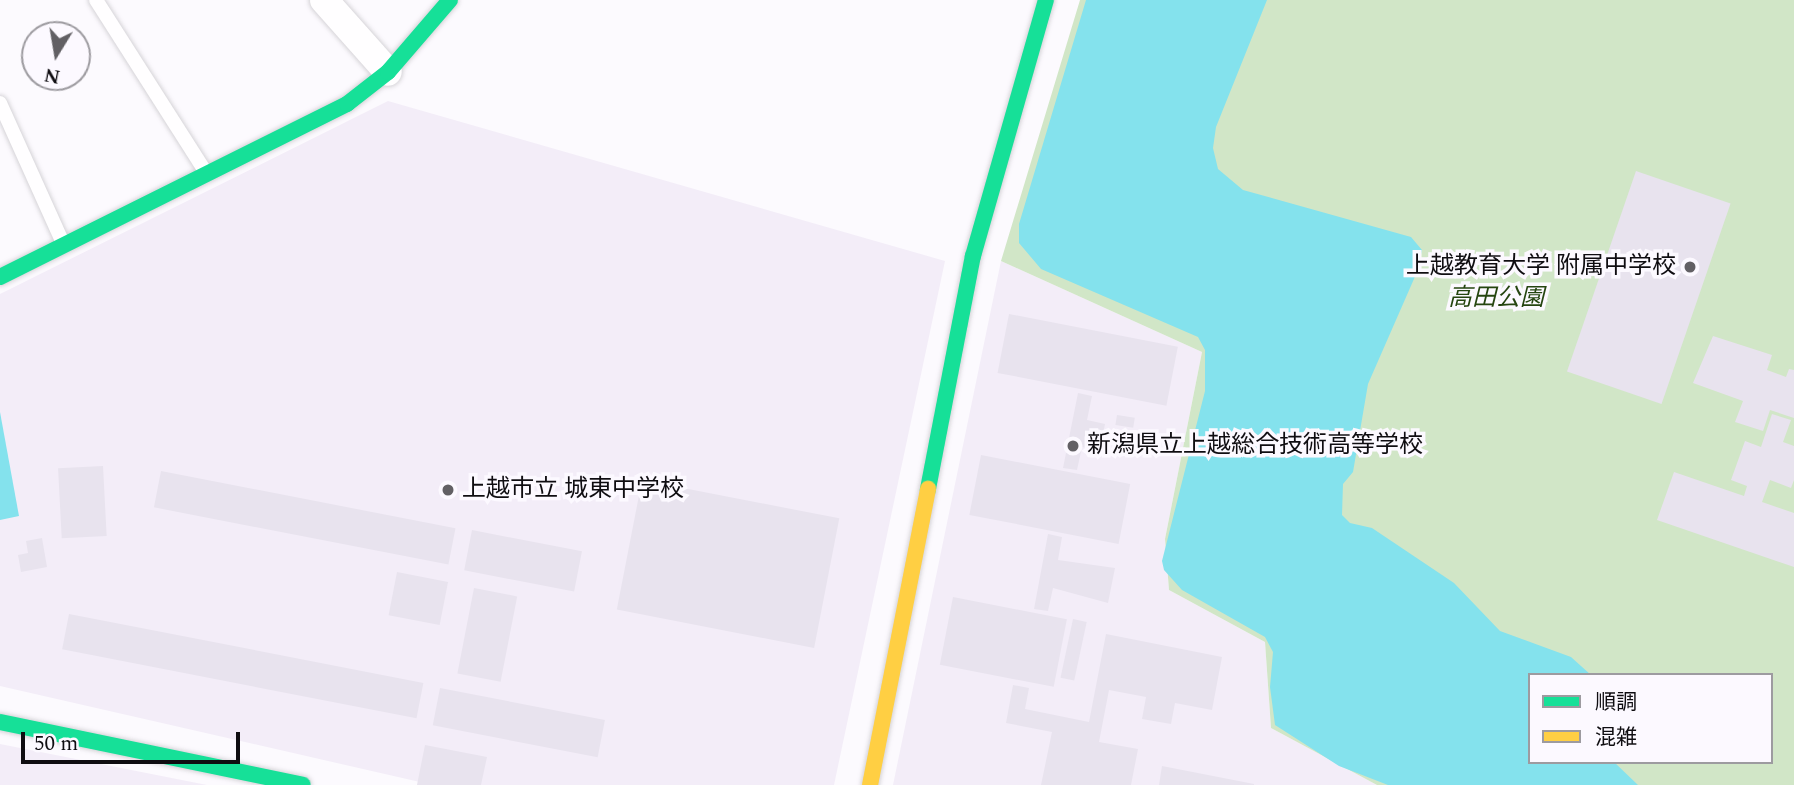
<!DOCTYPE html>
<meta charset="utf-8">
<style>
body{margin:0}
#map{position:relative;width:1794px;height:785px;overflow:hidden;background:#fcfafe;font-family:Spectral,"Noto Sans JP",serif}
div>[style]{position:absolute}
.built>*{inset:0;background:#f3edf8}
.green>*{inset:0;background:#d1e6c7}
.water>*{inset:0;background:#84e2ed}
.building>*{inset:0;background:#e8e3ee;transform-origin:0 0}
.roads{filter:drop-shadow(0 0 2px #d6d4d8) drop-shadow(0 0 2px #d6d4d8)}
.lane>*{height:14px;margin:-7px;padding:0 7px;transform-origin:7px;border-radius:7px;background:#fffeff}
.street>*{height:28px;margin:-14px;padding:0 14px;transform-origin:14px;border-radius:14px;background:#fffeff}
.fast>*{height:16px;margin:-8px;padding:0 8px;transform-origin:8px;border-radius:8px;background:#16e098}
.slow>*{height:16px;margin:-8px;padding:0 8px;transform-origin:8px;border-radius:8px;background:#ffcf43}
.dots>*{width:19px;height:19px;translate:-50% -50%;box-sizing:border-box;border:4px solid #fcf9ff;border-radius:50%}
span{translate:-50% -50%;white-space:nowrap;text-align:center;line-height:1.15;-webkit-text-stroke:7px #fcf9ff;paint-order:stroke}
.poi-label{font-size:24px;color:#0f0d11}
.right{translate:-100% -50%;text-align:right}
.left{translate:0 -50%;text-align:left}
.park-label{font-size:24px;color:#254510;font-style:italic}
.legend{position:absolute;left:1528px;top:673px;width:245px;height:91px;box-sizing:border-box;background:#fcf9ff;border:2px solid #9d9ba0;margin:0;padding:9px 12px;list-style:none;font-size:21px;color:#0f0d11}
.legend li{display:flex;align-items:center;gap:14px;height:35px}
.legend b{width:35px;border:2px solid #9d9ba0}
.north{position:absolute;left:21px;top:21px;width:70px;height:70px;box-sizing:border-box;background:#fcf9ff;border:2px solid #9d9ba0;border-radius:50%;rotate:191deg;font-size:19px;font-weight:700;line-height:28px;text-align:center;color:#0f0d11}
.north::after{content:'';display:block;margin:auto;width:24px;height:32px;background:#626064;clip-path:polygon(50% 0,100% 100%,50% 72%,0 100%)}
.scale{position:absolute;left:21px;top:732px;width:219px;height:32px;box-sizing:border-box;border:4px solid #0f0d11;border-top:0;padding-left:9px;font-size:21px;line-height:24px;white-space:nowrap;color:#0f0d11;-webkit-text-stroke:5px #fcf9ff;paint-order:stroke}
</style>
<div id="map">
<div class="built">
<i style="clip-path:polygon(388px 101px,945px 261px,834px 785px,433px 785px,0 686px,0 294px)"></i>
<i style="clip-path:polygon(1001px 261px,1202px 352px,1165px 539px,1169px 590px,1265px 642px,1271px 728px,1377px 785px,893px 785px)"></i>
<i style="clip-path:polygon(0 744px,207px 785px,0 785px)"></i>
</div>
<div class="green">
<i style="clip-path:polygon(evenodd,1080px 0,1794px 0,1794px 785px,1377px 785px,1271px 728px,1265px 642px,1169px 590px,1165px 539px,1202px 352px,1001px 261px,1080px 0,1530px 675px,1771px 675px,1771px 762px,1530px 762px,1530px 675px)"></i>
</div>
<div class="water">
<i style="clip-path:polygon(1086px 0,1267px 0,1216px 127px,1213px 148px,1218px 169px,1243px 190px,1411px 237px,1422px 250px,1417px 272px,1368px 384px,1353px 472px,1343px 484px,1342px 515px,1350px 523px,1372px 528px,1454px 583px,1500px 631px,1571px 657px,1591px 675px,1530px 675px,1530px 762px,1614px 762px,1638px 785px,1388px 785px,1339px 766px,1275px 725px,1270px 687px,1273px 652px,1265px 637px,1182px 590px,1164px 570px,1162px 561px,1205px 391px,1205px 350px,1198px 337px,1041px 269px,1019px 243px,1019px 224px)"></i>
<i style="clip-path:polygon(0 412px,19px 516px,0 520px)"></i>
</div>
<div class="building">
<i style="left:1636px;top:171px;width:100px;height:212px;rotate:19deg"></i>
<i style="left:1009px;top:314px;width:172px;height:60px;rotate:11deg"></i>
<i style="clip-path:polygon(1713px 336px,1772px 355px,1767px 370px,1786px 377px,1789px 369px,1794px 370px,1794px 418px,1770px 410px,1763px 431px,1735px 422px,1743px 401px,1693px 383px)"></i>
<i style="clip-path:polygon(1078px 393px,1092px 396px,1087px 420px,1105px 424px,1100px 451px,1082px 447px,1077px 470px,1063px 468px)"></i>
<i style="clip-path:polygon(1772px 414px,1791px 420px,1783px 442px,1794px 446px,1794px 480px,1791px 488px,1770px 480px,1762px 502px,1794px 513px,1794px 567px,1657px 520px,1674px 472px,1744px 496px,1747px 486px,1731px 480px,1745px 441px,1761px 447px)"></i>
<i style="left:1117px;top:415px;width:18px;height:10px;rotate:9deg"></i>
<i style="left:981px;top:455px;width:152px;height:61px;rotate:11deg"></i>
<i style="left:103px;top:466px;width:70px;height:45px;rotate:87deg"></i>
<i style="left:161px;top:471px;width:300px;height:37px;rotate:11deg"></i>
<i style="left:642px;top:480px;width:201px;height:132px;rotate:11deg"></i>
<i style="left:472px;top:530px;width:112px;height:41px;rotate:11deg"></i>
<i style="clip-path:polygon(1048px 534px,1062px 537px,1058px 560px,1115px 568px,1108px 603px,1053px 588px,1048px 611px,1034px 609px)"></i>
<i style="clip-path:polygon(42px 538px,47px 567px,21px 572px,18px 555px,28px 553px,26px 541px)"></i>
<i style="left:397px;top:572px;width:52px;height:44px;rotate:11deg"></i>
<i style="left:474px;top:588px;width:44px;height:87px;rotate:11deg"></i>
<i style="left:953px;top:597px;width:116px;height:69px;rotate:11deg"></i>
<i style="left:69px;top:614px;width:361px;height:36px;rotate:11deg"></i>
<i style="left:1073px;top:619px;width:14px;height:60px;rotate:12deg"></i>
<i style="clip-path:polygon(1106px 634px,1222px 657px,1212px 710px,1175px 703px,1171px 724px,1142px 719px,1146px 697px,1109px 690px,1099px 742px,1138px 749px,1131px 785px,1041px 785px,1052px 732px,1006px 723px,1013px 685px,1029px 688px,1025px 709px,1089px 722px)"></i>
<i style="left:440px;top:688px;width:168px;height:38px;rotate:11deg"></i>
<i style="clip-path:polygon(425px 745px,487px 757px,481px 785px,417px 785px)"></i>
<i style="clip-path:polygon(1162px 766px,1254px 784px,1254px 785px,1159px 785px)"></i>
</div>
<div class="roads">
<div class="lane">
<i style="left:96px;top:0;width:203px;rotate:57.5deg"></i>
<i style="left:0;top:103px;width:154px;rotate:65.8deg"></i>
</div>
<div class="street">
<i style="left:324px;top:0;width:96px;rotate:48.4deg"></i>
</div>
<div class="fast">
<i style="left:0;top:277px;width:388px;rotate:-26.5deg"></i>
<i style="left:347px;top:104px;width:52px;rotate:-38deg"></i>
<i style="left:388px;top:72px;width:95px;rotate:-49.3deg"></i>
<i style="left:928px;top:489px;width:237px;rotate:-79.1deg"></i>
<i style="left:973px;top:256px;width:266px;rotate:-74.1deg"></i>
<i style="left:0;top:722px;width:309px;rotate:11.7deg"></i>
</div>
<div class="slow">
<i style="left:870px;top:785px;width:302px;rotate:-78.9deg"></i>
</div>
</div>
<div class="dots">
<i style="left:1690px;top:267px;background:#626064"></i>
<i style="left:1073px;top:446px;background:#626064"></i>
<i style="left:448px;top:490px;background:#626064"></i>
</div>
<div class="poi-label">
<span class="right" style="left:1676px;top:267px">上越教育大学 附属中学校</span>
<span class="left" style="left:1087px;top:446px">新潟県立上越総合技術高等学校</span>
<span class="left" style="left:462px;top:490px">上越市立 城東中学校</span>
</div>
<div class="park-label">
<span style="left:1496px;top:299px">高田公園</span>
</div>
<ul class="legend">
<li><b style="height:9px;background:#16e098"></b>順調</li>
<li><b style="height:9px;background:#ffcf43"></b>混雑</li>
</ul>
<div class="north">N</div>
<div class="scale">50 m</div>
</div>
